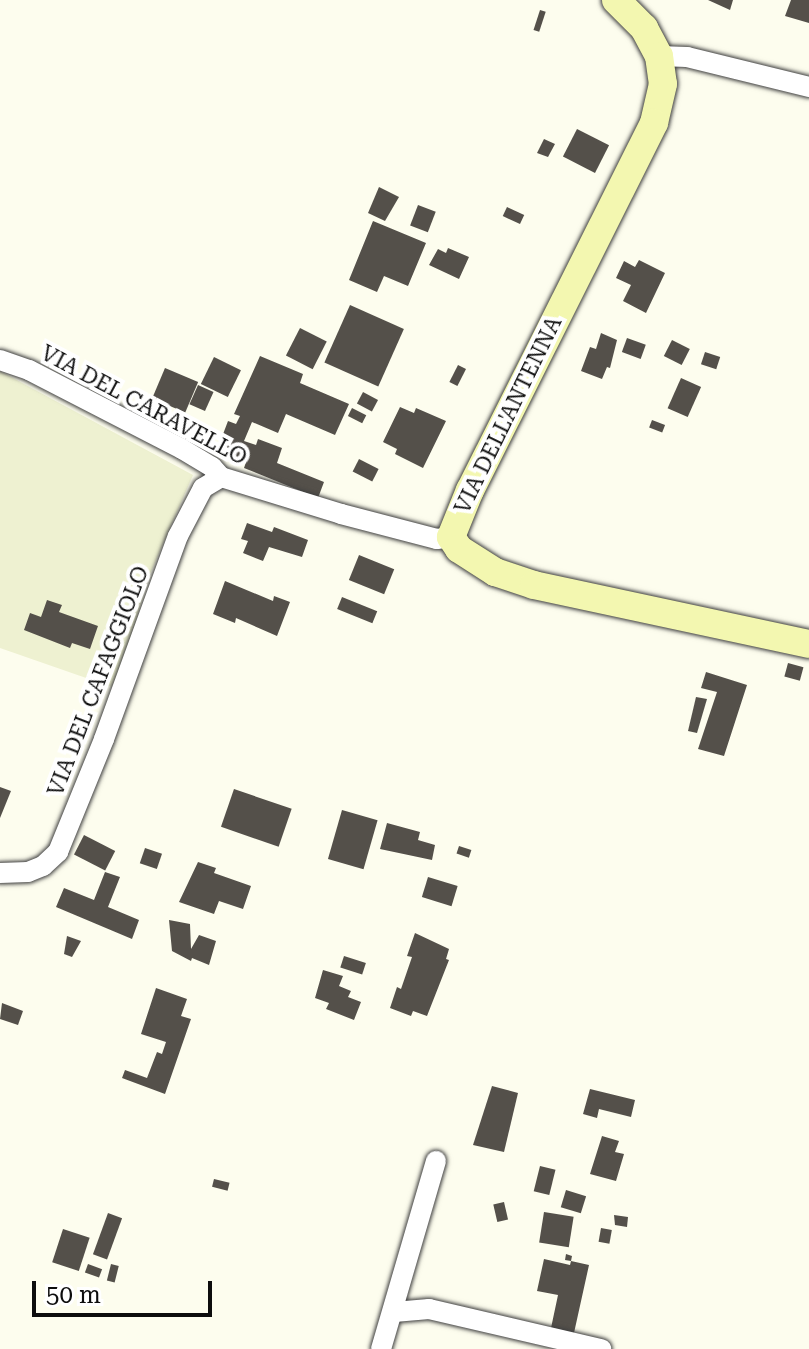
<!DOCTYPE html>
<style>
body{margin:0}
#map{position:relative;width:809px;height:1349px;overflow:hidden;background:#fdfdee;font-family:"Roboto Serif",serif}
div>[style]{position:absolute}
.farmland>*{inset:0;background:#eef1d1}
.building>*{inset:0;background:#54504a;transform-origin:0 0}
.roads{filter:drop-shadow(0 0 2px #404040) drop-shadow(0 0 2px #404040)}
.street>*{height:20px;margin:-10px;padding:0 10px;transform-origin:10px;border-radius:10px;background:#fff}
.secondary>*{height:28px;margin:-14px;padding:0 14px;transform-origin:14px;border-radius:14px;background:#f3f7b0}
span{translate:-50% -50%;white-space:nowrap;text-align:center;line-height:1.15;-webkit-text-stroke:8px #fff;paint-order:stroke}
.street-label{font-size:22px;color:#0d0d0d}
.scale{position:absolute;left:32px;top:1281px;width:180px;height:36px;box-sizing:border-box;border:4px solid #0d0d0d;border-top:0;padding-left:10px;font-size:24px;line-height:28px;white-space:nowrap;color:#0d0d0d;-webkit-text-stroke:6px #fff;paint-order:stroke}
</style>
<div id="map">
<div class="farmland">
<i style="clip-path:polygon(0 371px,193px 475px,147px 581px,132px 637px,112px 687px,0 648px)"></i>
</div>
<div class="building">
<i style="clip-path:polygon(708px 0,733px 0,730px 10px)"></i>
<i style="clip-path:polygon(791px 0,809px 0,809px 23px,785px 16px)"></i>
<i style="left:540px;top:10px;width:6px;height:21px;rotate:18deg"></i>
<i style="left:577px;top:129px;width:36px;height:31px;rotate:27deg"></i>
<i style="clip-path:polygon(544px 139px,555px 144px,548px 157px,537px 153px)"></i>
<i style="clip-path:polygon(379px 187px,399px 197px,385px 221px,368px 213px)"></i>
<i style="left:418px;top:205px;width:19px;height:22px;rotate:21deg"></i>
<i style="left:507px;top:207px;width:19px;height:10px;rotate:25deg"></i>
<i style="clip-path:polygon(373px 221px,426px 243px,408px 286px,384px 276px,377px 292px,349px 280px)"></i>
<i style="clip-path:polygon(448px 248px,469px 257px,459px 279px,429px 265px,438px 249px,446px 253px)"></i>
<i style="clip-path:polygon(639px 260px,665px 273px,646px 313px,623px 301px,631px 285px,616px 278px,624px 261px,635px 267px)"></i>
<i style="left:350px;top:305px;width:59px;height:63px;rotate:24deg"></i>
<i style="left:300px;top:328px;width:30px;height:31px;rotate:27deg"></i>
<i style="clip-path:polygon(601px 333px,617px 340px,610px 368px,607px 367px,602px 379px,581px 371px,590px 347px,596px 349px)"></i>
<i style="left:627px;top:338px;width:20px;height:15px;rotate:20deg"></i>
<i style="left:672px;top:340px;width:20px;height:18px;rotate:27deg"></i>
<i style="left:705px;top:352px;width:16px;height:13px;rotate:18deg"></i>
<i style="clip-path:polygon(260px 356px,303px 374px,300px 383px,349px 404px,335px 435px,286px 414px,278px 433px,252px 422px,244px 441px,256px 445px,258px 439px,282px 448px,277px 463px,324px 482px,318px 498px,244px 468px,246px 462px,217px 450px,228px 421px,236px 424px,240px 416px,234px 414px)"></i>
<i style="left:214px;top:357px;width:30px;height:30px;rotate:26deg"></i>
<i style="left:458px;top:365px;width:9px;height:19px;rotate:27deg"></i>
<i style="left:165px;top:368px;width:36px;height:33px;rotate:23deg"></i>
<i style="left:681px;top:378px;width:22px;height:33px;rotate:24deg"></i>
<i style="left:198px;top:385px;width:17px;height:21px;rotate:24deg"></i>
<i style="left:363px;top:392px;width:17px;height:13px;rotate:28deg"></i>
<i style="clip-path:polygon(400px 407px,414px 413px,416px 408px,446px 421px,423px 468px,395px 454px,397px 449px,383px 442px)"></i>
<i style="left:352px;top:408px;width:16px;height:9px;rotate:27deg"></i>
<i style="left:652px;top:420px;width:14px;height:8px;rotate:21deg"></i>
<i style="left:359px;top:459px;width:22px;height:14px;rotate:27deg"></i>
<i style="clip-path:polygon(247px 523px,272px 532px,274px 527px,308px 540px,302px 557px,269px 547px,263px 561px,243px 553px,248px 541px,241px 539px)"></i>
<i style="left:359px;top:555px;width:38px;height:27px;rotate:22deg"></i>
<i style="clip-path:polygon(225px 581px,273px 601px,274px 596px,290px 602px,277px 636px,236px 618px,235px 623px,213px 614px)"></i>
<i style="left:342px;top:597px;width:38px;height:13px;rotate:22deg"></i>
<i style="clip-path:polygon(47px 600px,62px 605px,59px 612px,98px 626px,90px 649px,72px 643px,70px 648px,24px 630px,30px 613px,41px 617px)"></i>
<i style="left:788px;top:663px;width:16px;height:14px;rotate:15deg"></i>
<i style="clip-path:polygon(706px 672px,747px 685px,724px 756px,698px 749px,717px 692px,701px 688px)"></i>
<i style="clip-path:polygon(696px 697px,707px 699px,697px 733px,688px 731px)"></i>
<i style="clip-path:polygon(0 787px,11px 791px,0 818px)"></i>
<i style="left:234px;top:789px;width:61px;height:40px;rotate:19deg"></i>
<i style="left:342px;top:810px;width:37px;height:51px;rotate:16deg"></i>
<i style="clip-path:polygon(387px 823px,420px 832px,418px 840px,435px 845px,432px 860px,380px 849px)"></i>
<i style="left:84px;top:835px;width:35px;height:22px;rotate:27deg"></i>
<i style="left:459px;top:846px;width:13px;height:8px;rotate:18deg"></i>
<i style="left:145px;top:848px;width:18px;height:16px;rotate:19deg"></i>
<i style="clip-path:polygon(198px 862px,216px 868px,214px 873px,251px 886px,243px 909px,219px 901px,214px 914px,179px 902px)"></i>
<i style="clip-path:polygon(105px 872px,120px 877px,108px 907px,139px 920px,132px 939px,56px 907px,64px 888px,94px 900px)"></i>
<i style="left:428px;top:877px;width:31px;height:21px;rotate:17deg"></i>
<i style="clip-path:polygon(169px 920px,190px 924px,191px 949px,199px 935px,216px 941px,209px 965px,192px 958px,191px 961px,172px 951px)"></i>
<i style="clip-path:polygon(415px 933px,449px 949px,446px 959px,449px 960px,427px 1016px,413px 1011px,411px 1016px,390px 1008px,397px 987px,401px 989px,412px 957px,407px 956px)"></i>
<i style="clip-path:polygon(67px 936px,81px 941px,72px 957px,64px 954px)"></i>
<i style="left:344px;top:956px;width:23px;height:12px;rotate:18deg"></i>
<i style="clip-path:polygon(323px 970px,343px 976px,339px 986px,351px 991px,348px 997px,361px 1002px,354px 1020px,326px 1009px,329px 1003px,315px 998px)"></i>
<i style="clip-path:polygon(156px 988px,187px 999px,181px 1016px,191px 1019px,165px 1094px,122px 1078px,125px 1070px,147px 1078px,157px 1052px,162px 1054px,166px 1042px,141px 1034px)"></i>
<i style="clip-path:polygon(2px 1003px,23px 1011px,18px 1025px,0 1019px)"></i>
<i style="clip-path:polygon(492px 1086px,518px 1093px,504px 1152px,473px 1145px)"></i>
<i style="clip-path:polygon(590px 1089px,635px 1100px,631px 1117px,599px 1109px,597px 1118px,583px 1114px)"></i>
<i style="clip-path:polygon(602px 1136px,619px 1141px,615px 1152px,624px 1154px,616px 1181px,590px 1174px)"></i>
<i style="left:540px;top:1166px;width:16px;height:26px;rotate:14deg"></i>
<i style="left:214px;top:1179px;width:16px;height:8px;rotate:14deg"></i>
<i style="left:566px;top:1190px;width:21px;height:18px;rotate:17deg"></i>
<i style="left:504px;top:1202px;width:18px;height:11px;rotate:77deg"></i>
<i style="left:544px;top:1212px;width:30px;height:31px;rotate:9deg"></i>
<i style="left:108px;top:1213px;width:15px;height:44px;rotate:20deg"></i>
<i style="clip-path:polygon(614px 1215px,628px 1217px,627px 1227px,615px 1225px)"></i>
<i style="left:601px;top:1228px;width:11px;height:14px;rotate:10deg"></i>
<i style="left:63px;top:1229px;width:28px;height:35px;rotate:18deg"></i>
<i style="clip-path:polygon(566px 1254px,572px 1256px,571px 1261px,589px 1265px,574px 1333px,551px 1328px,558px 1295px,537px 1291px,544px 1259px,570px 1265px,571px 1261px,565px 1260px)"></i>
<i style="left:88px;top:1264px;width:15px;height:9px;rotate:20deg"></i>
<i style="left:111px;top:1264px;width:8px;height:17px;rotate:14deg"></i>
</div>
<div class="roads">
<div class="street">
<i style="left:659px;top:56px;width:28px;rotate:2deg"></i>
<i style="left:687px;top:57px;width:126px;rotate:13.8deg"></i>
<i style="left:0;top:360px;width:31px;rotate:19deg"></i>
<i style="left:29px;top:370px;width:172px;rotate:27.3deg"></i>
<i style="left:182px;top:449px;width:35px;rotate:31deg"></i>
<i style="left:212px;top:467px;width:13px;rotate:48deg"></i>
<i style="left:221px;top:477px;width:126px;rotate:17.1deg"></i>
<i style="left:341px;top:514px;width:99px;rotate:14.6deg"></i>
<i style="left:437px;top:539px;width:14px;rotate:-8deg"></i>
<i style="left:0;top:873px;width:28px;rotate:-2deg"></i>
<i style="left:28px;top:872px;width:16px;rotate:-22deg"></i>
<i style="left:43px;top:866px;width:21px;rotate:-43deg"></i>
<i style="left:58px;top:852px;width:122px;rotate:-67.8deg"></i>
<i style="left:104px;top:739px;width:216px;rotate:-70deg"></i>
<i style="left:178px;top:536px;width:54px;rotate:-62.5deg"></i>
<i style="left:203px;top:488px;width:21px;rotate:-31deg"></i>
<i style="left:394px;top:1312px;width:35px;rotate:-5deg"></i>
<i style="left:429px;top:1309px;width:177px;rotate:13.1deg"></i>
<i style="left:381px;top:1349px;width:196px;rotate:-73.7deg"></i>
</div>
<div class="secondary">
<i style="left:616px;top:0;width:40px;rotate:45deg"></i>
<i style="left:644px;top:28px;width:32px;rotate:62deg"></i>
<i style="left:659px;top:56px;width:28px;rotate:82deg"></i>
<i style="left:663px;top:84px;width:40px;rotate:103deg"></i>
<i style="left:654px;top:123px;width:411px;rotate:116.6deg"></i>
<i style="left:470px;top:490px;width:51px;rotate:112deg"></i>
<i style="left:451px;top:537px;width:14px;rotate:56deg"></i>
<i style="left:459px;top:549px;width:43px;rotate:32.6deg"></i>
<i style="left:495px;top:572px;width:41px;rotate:18.4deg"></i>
<i style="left:534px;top:585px;width:281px;rotate:12.1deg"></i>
</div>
</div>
<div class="street-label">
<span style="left:144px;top:405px;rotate:28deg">VIA DEL CARAVELLO</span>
<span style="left:508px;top:415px;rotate:-64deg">VIA DELL'ANTENNA</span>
<span style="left:98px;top:681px;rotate:-69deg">VIA DEL CAFAGGIOLO</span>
</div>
<div class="scale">50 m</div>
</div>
